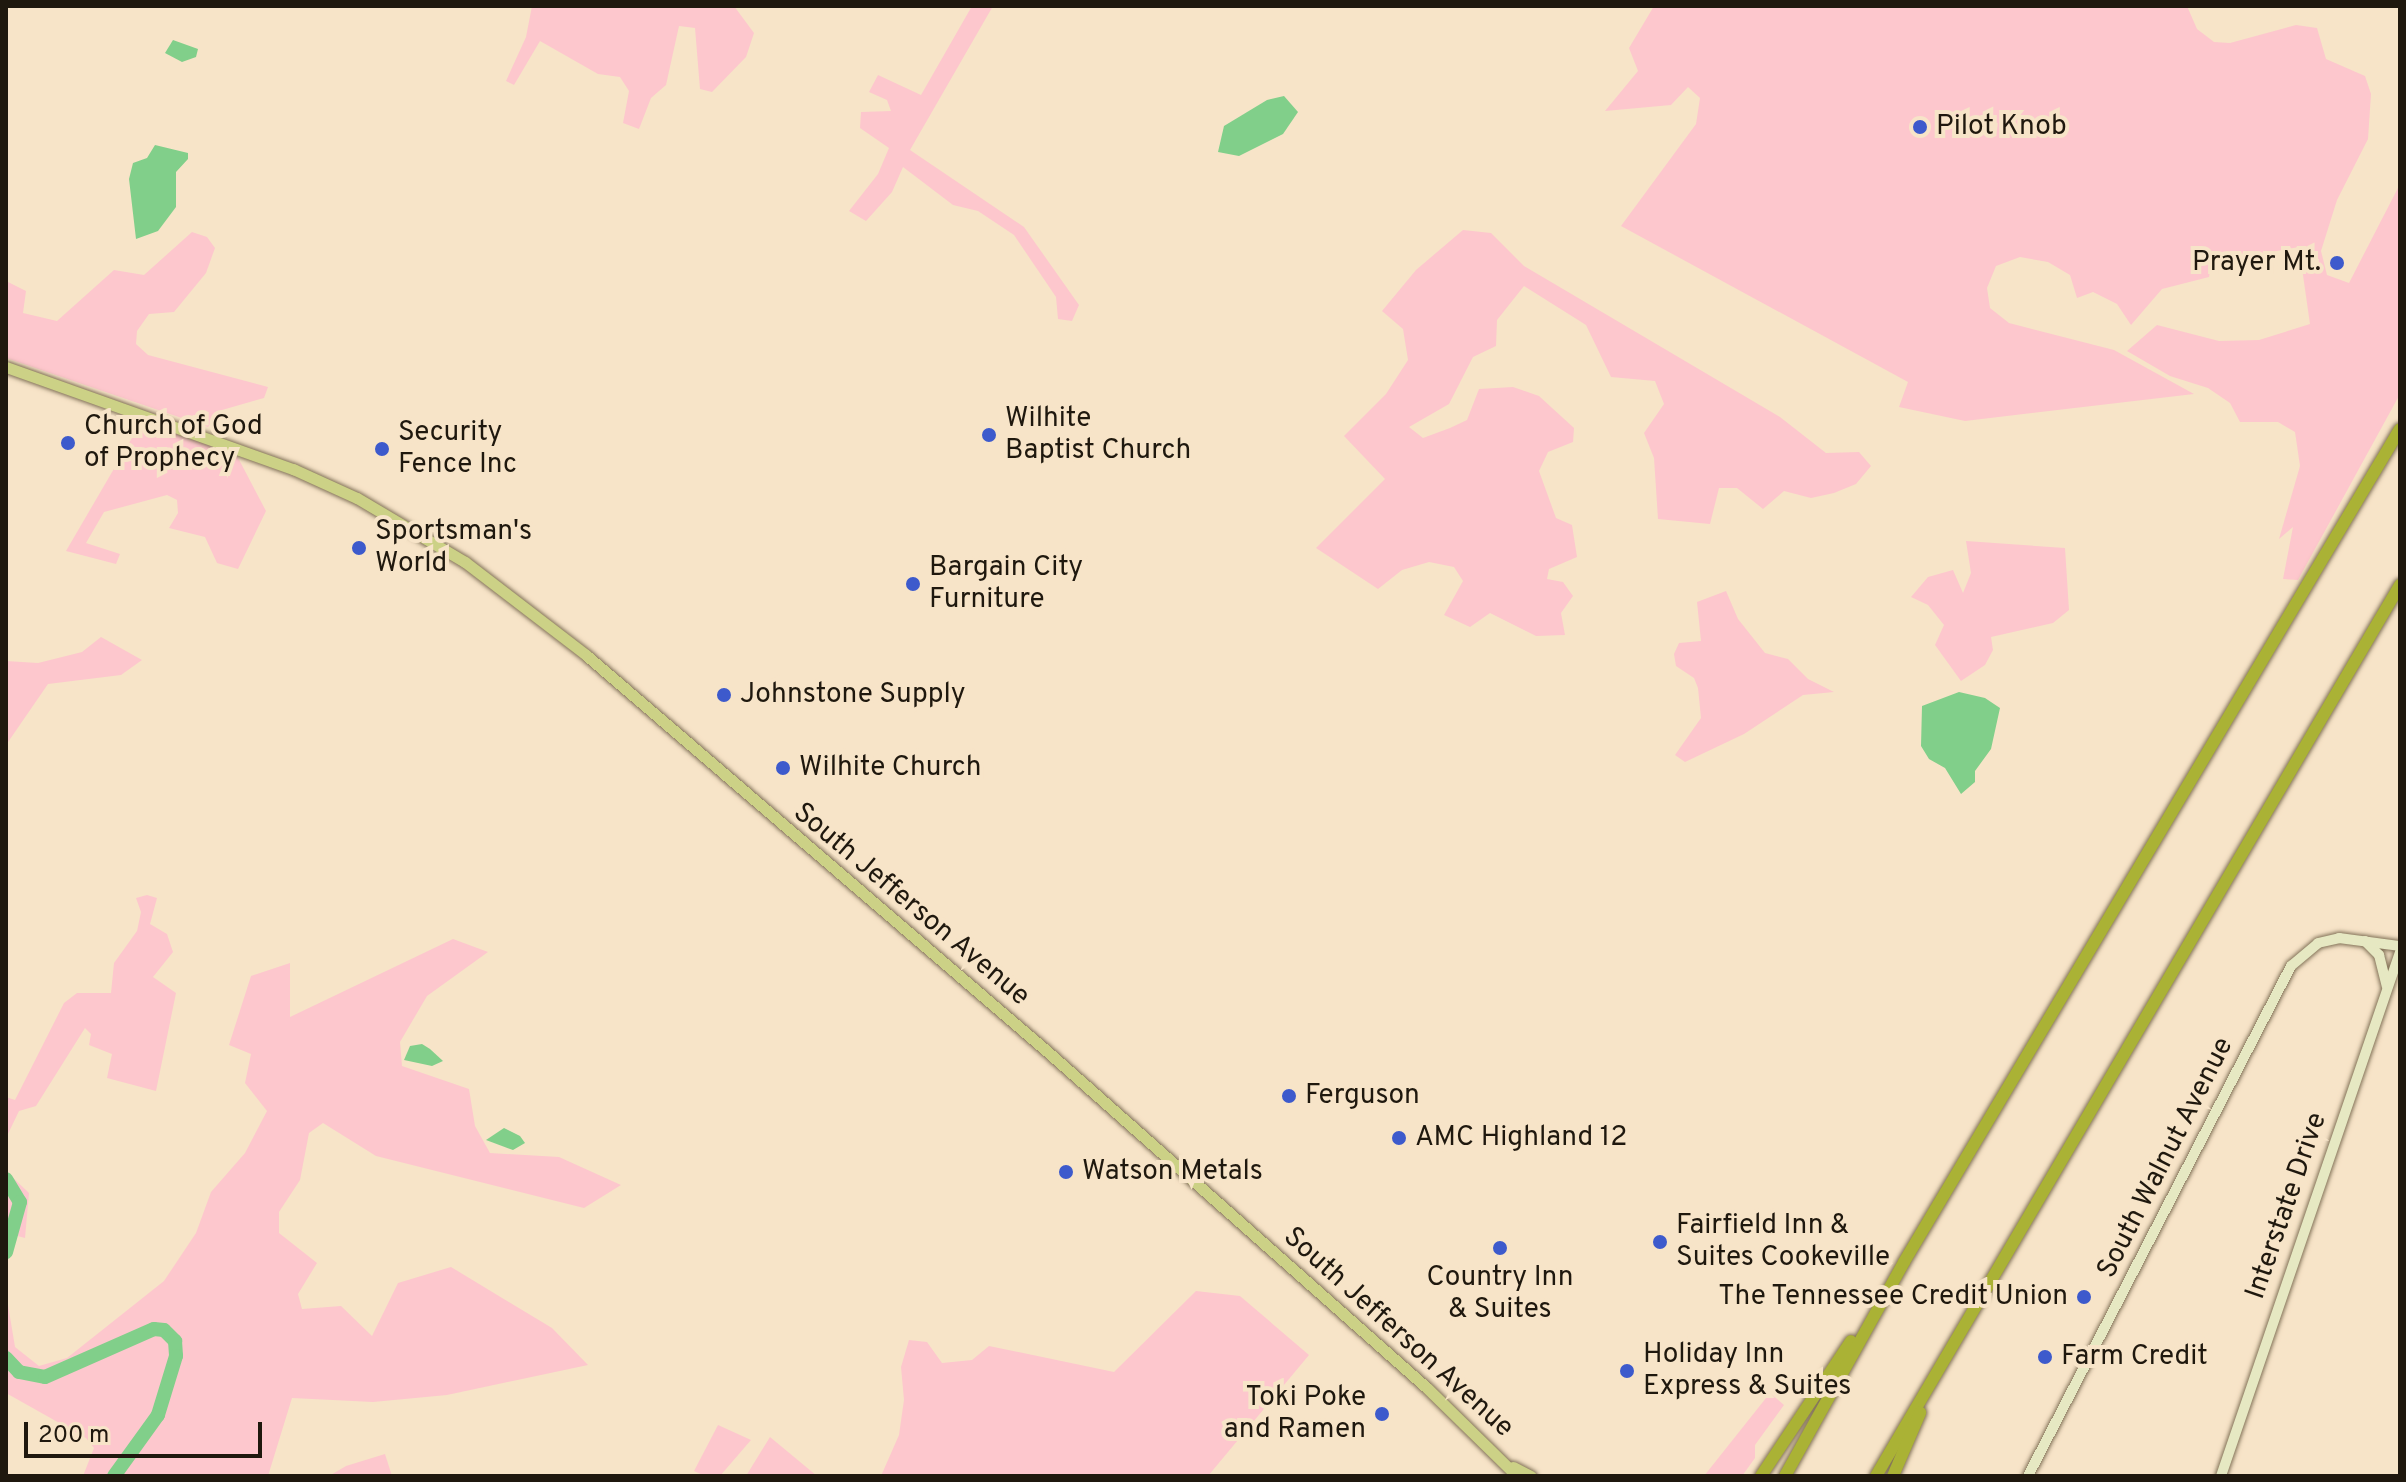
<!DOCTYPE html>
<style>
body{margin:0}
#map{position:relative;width:2406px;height:1482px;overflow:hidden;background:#f7e4c8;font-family:Overpass,sans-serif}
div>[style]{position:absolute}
.green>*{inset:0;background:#fdc7cd}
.water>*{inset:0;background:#81cf8a}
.river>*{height:14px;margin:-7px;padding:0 7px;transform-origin:7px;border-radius:7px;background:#81cf8a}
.roads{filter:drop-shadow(0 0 2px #837359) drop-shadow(0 0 2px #837359)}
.secondary>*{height:10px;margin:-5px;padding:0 5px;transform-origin:5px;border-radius:5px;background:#e6e8c2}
.primary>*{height:11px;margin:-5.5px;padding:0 5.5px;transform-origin:5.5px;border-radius:5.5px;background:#ccd186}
.highway>*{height:12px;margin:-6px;padding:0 6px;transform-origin:6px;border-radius:6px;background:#aab235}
.dots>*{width:22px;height:22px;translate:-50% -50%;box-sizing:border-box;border:4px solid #f7e4c8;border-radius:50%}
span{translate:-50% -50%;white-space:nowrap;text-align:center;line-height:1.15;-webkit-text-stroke:8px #f7e4c8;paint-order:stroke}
.poi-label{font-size:28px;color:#1f180e}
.left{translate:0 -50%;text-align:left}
.right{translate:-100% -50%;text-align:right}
.street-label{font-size:28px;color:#1f180e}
.frame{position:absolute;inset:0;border:8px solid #1f180e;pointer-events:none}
.scale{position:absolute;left:24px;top:1422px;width:238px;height:36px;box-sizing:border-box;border:4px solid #1f180e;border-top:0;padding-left:10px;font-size:24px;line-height:28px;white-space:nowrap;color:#1f180e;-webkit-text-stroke:6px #f7e4c8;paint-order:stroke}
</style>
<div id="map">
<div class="green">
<i style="clip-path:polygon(532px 6px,734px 6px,754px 33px,746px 57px,712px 92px,700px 89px,695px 28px,679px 26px,666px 85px,651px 98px,639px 129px,623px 123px,629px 91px,620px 77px,598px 74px,540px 41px,514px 85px,506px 81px,526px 37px)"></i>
<i style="clip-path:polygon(972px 6px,993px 6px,910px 150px,1024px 227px,1079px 305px,1072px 321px,1058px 319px,1056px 297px,1014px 235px,978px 211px,953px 205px,903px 167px,892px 192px,866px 221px,849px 211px,878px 174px,889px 148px,860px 128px,861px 112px,891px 111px,887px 100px,869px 92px,878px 75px,921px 95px)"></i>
<i style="clip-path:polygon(1654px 6px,2187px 6px,2197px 29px,2214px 42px,2230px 43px,2296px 25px,2317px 28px,2326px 59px,2365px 76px,2371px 94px,2368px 139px,2337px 200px,2321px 251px,2327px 275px,2349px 283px,2400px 184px,2400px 394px,2298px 580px,2283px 579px,2293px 527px,2279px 539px,2300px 466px,2295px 432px,2278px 422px,2240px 422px,2230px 403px,2208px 388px,2170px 376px,2127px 351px,2157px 325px,2219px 341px,2259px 340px,2310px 324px,2299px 247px,2211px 263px,2209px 277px,2162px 289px,2131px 325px,2117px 304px,2093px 292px,2077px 298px,2070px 275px,2048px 262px,2020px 257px,1996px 266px,1987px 288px,1990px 308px,2009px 323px,2114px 350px,2194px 394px,1965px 421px,1899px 407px,1908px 382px,1621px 226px,1696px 124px,1700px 98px,1688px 87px,1671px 105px,1605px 111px,1638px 71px,1629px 48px)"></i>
<i style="clip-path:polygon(1463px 230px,1491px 233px,1524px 266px,1780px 417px,1826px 453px,1859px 452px,1871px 466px,1856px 484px,1834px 493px,1811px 498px,1784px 491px,1763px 509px,1737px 488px,1719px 488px,1710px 524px,1658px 519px,1654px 458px,1644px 433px,1664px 404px,1655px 381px,1611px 377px,1586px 325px,1524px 286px,1497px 320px,1496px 346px,1473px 357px,1449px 404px,1409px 427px,1423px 438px,1450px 428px,1467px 420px,1479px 389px,1513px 387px,1539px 396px,1574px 428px,1573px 442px,1548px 452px,1539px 471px,1556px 518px,1572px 525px,1577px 557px,1549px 569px,1547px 579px,1563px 582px,1573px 596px,1561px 613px,1565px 635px,1536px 636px,1490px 613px,1470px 627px,1444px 615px,1463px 581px,1454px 567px,1429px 562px,1402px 570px,1378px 589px,1316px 548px,1385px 479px,1344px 436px,1386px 394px,1408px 360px,1403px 329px,1382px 311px,1416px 270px)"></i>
<i style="clip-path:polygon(192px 232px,207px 237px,215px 248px,206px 273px,174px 312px,149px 314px,137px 331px,136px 344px,148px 355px,268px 387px,264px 398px,222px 410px,208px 427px,6px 358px,6px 281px,26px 291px,23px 313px,57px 321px,114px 270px,144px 275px)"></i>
<i style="clip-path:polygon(143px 419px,235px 452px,266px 511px,238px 569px,217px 563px,205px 537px,169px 528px,178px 513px,177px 500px,167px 495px,104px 512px,86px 543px,120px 554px,116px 564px,66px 551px)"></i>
<i style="clip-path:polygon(1966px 541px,2065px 548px,2069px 610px,2053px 623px,1991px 637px,1993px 650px,1985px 665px,1961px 681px,1935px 645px,1944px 625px,1928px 605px,1911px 597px,1928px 577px,1953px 570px,1963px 593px,1971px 573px)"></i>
<i style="clip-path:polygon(1726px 591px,1738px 619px,1765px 653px,1788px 659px,1808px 679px,1834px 692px,1803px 695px,1744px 734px,1685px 762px,1675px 755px,1701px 718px,1698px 688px,1694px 678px,1676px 666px,1674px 654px,1679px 643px,1701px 641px,1697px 602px)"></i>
<i style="clip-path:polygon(101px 637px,142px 660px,121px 675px,48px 684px,6px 745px,6px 661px,38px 663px,82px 652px)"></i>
<i style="clip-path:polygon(147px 895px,157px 898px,150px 924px,167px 934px,173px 952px,153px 977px,176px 993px,156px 1091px,107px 1078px,112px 1054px,89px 1045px,91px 1034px,85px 1028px,36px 1106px,19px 1111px,6px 1138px,6px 1097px,15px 1100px,64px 1003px,77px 993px,111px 993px,114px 963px,137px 931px,141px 912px,136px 898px)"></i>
<i style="clip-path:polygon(453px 939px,488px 952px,427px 996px,400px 1042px,402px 1066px,469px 1089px,475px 1126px,490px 1153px,559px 1157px,621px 1185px,584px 1208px,376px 1156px,323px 1123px,309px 1133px,300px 1180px,279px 1212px,279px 1233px,317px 1263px,298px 1294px,302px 1309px,341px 1306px,372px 1336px,398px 1283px,451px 1267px,552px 1328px,588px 1365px,447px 1395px,373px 1402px,292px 1398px,268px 1476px,83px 1476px,94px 1448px,86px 1438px,6px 1393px,6px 1293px,15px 1347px,39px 1366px,67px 1358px,164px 1281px,196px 1233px,211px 1192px,245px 1153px,267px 1111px,245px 1083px,251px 1054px,229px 1045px,251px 976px,290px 963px,290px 1017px)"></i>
<i style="clip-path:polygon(6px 1171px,29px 1193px,25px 1238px,6px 1233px)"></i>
<i style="clip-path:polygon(1196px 1291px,1240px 1296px,1309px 1355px,1208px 1476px,881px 1476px,899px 1435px,904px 1400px,901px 1367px,909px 1340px,927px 1342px,942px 1363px,972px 1360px,989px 1346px,1114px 1372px)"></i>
<i style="clip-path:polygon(1770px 1393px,1784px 1405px,1755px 1445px,1755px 1458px,1742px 1476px,1704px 1476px)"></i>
<i style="clip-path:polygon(718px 1425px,751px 1440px,720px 1476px,705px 1476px,694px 1471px)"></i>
<i style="clip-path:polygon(770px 1437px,817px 1476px,746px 1476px)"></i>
<i style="clip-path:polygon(385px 1454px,392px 1476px,329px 1476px,346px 1466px)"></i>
</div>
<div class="water">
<i style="clip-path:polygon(173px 40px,198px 49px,196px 57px,182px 62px,165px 53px)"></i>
<i style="clip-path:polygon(1284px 96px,1298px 112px,1283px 134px,1239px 156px,1218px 152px,1224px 126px,1267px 100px)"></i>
<i style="clip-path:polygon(155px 145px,188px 153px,188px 159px,176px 172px,176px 207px,158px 231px,136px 239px,129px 179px,133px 163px,147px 158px)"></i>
<i style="clip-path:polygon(1959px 692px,1985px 698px,2000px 708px,1991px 749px,1975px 771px,1975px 782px,1961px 794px,1945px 768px,1929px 759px,1921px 746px,1922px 706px)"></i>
<i style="clip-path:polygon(422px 1044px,430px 1049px,443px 1061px,432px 1066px,404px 1060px,410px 1046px)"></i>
<i style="clip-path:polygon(504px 1128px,520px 1136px,525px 1143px,513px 1150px,486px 1140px)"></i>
</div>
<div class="river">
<i style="left:6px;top:1179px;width:27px;rotate:59deg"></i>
<i style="left:20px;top:1202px;width:52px;rotate:105.6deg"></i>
<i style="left:6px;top:1358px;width:19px;rotate:47deg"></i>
<i style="left:19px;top:1372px;width:26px;rotate:11deg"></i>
<i style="left:45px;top:1377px;width:119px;rotate:-23.8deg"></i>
<i style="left:154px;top:1329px;width:10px;rotate:6deg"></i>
<i style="left:164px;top:1330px;width:16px;rotate:45deg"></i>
<i style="left:175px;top:1341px;width:15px;rotate:86deg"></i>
<i style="left:176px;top:1356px;width:62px;rotate:107deg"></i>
<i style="left:158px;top:1415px;width:75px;rotate:125.8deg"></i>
</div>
<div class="roads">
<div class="secondary">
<i style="left:2365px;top:941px;width:20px;rotate:45deg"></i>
<i style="left:2379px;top:955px;width:32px;rotate:76deg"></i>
<i style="left:2028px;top:1476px;width:574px;rotate:-62.72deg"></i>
<i style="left:2291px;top:966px;width:35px;rotate:-40deg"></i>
<i style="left:2318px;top:943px;width:22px;rotate:-13deg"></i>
<i style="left:2339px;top:938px;width:62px;rotate:7.5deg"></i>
<i style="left:2221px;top:1476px;width:554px;rotate:-71.14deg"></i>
</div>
<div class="primary">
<i style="left:6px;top:367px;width:305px;rotate:19.6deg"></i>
<i style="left:293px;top:469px;width:70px;rotate:24.4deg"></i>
<i style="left:357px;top:498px;width:126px;rotate:30.7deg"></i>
<i style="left:465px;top:562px;width:153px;rotate:37.5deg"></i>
<i style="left:586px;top:655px;width:611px;rotate:40.68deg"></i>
<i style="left:1049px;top:1053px;width:505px;rotate:41.55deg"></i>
<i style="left:1427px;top:1388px;width:126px;rotate:44.4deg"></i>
<i style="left:1513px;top:1467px;width:20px;rotate:27deg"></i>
</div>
<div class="highway">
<i style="left:1761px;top:1476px;width:162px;rotate:-56.3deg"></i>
<i style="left:1785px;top:1476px;width:245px;rotate:-60.9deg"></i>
<i style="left:1904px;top:1262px;width:969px;rotate:-59.23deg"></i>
<i style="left:1876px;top:1476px;width:1034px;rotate:-59.54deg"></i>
<i style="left:1893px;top:1476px;width:69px;rotate:-66.8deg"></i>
</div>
</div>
<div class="dots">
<i style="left:1920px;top:127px;background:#3d5acc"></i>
<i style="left:2337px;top:263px;background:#3d5acc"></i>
<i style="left:989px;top:435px;background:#3d5acc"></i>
<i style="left:68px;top:443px;background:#3d5acc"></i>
<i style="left:382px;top:449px;background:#3d5acc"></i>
<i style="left:359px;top:548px;background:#3d5acc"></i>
<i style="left:913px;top:584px;background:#3d5acc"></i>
<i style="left:724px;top:695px;background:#3d5acc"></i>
<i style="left:783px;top:768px;background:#3d5acc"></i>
<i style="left:1289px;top:1096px;background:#3d5acc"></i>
<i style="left:1399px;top:1138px;background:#3d5acc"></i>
<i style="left:1066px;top:1172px;background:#3d5acc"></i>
<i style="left:1660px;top:1242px;background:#3d5acc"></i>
<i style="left:1500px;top:1248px;background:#3d5acc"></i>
<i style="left:2084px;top:1297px;background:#3d5acc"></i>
<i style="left:2045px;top:1357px;background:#3d5acc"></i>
<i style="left:1627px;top:1371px;background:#3d5acc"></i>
<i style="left:1382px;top:1414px;background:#3d5acc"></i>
</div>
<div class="poi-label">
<span class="left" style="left:1936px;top:127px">Pilot Knob</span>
<span class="right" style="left:2321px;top:263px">Prayer Mt.</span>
<span class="left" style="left:1005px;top:435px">Wilhite<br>Baptist Church</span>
<span class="left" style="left:84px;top:443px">Church of God<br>of Prophecy</span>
<span class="left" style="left:398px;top:449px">Security<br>Fence Inc</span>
<span class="left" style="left:375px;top:548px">Sportsman's<br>World</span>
<span class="left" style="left:929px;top:584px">Bargain City<br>Furniture</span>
<span class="left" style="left:740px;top:695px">Johnstone Supply</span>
<span class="left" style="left:799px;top:768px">Wilhite Church</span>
<span class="left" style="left:1305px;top:1096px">Ferguson</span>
<span class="left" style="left:1415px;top:1138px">AMC Highland 12</span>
<span class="left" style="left:1082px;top:1172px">Watson Metals</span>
<span class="left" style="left:1676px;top:1242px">Fairfield Inn &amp;<br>Suites Cookeville</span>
<span style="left:1500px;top:1294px">Country Inn<br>&amp; Suites</span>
<span class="right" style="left:2068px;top:1297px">The Tennessee Credit Union</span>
<span class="left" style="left:1643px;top:1371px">Holiday Inn<br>Express &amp; Suites</span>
<span class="left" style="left:2061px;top:1357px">Farm Credit</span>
<span class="right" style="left:1366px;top:1414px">Toki Poke<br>and Ramen</span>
</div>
<div class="street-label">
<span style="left:911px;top:905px;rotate:40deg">South Jefferson Avenue</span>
<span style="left:2166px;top:1158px;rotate:-63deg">South Walnut Avenue</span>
<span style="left:2287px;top:1206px;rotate:-71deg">Interstate Drive</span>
<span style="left:1398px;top:1333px;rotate:42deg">South Jefferson Avenue</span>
</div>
<div class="frame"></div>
<div class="scale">200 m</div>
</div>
